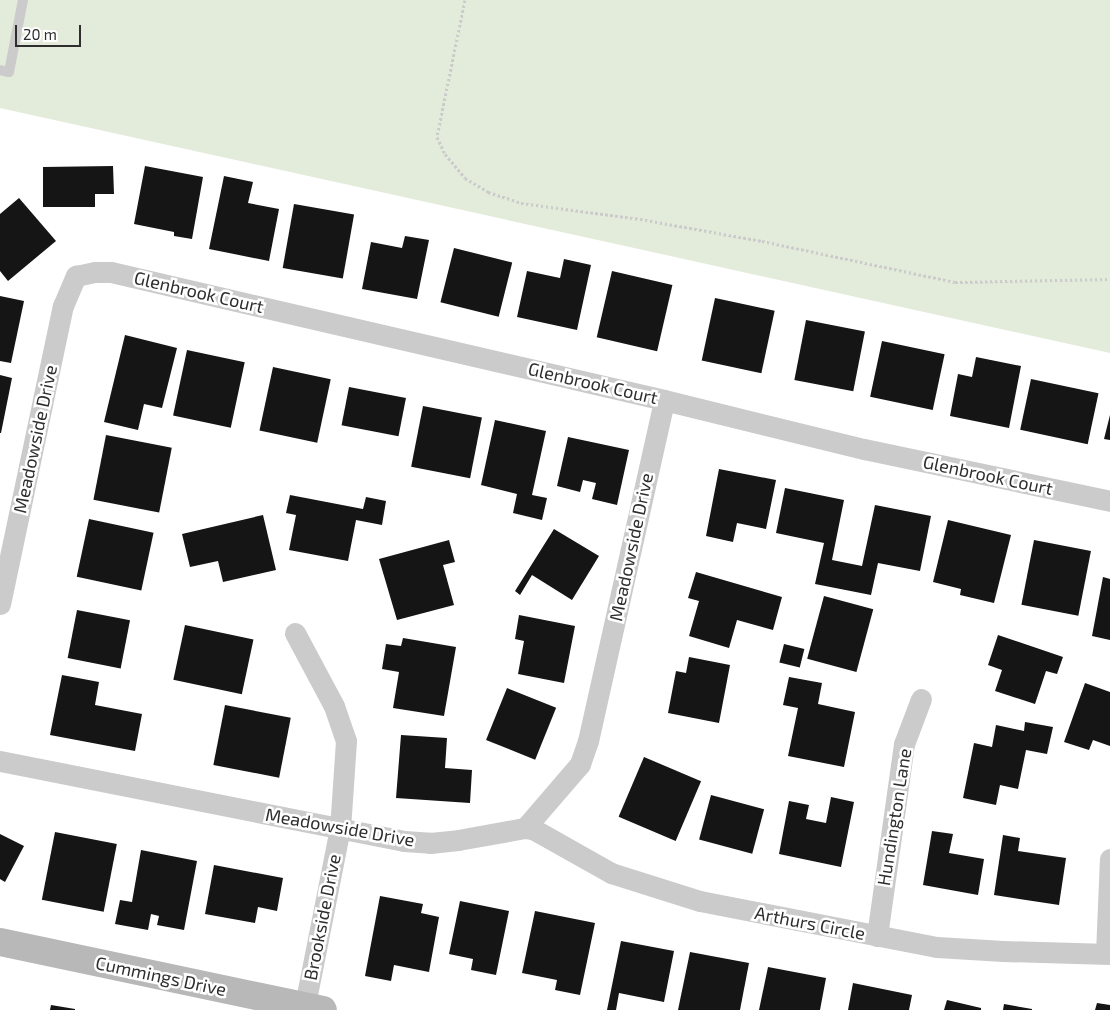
<!DOCTYPE html>
<style>
body{margin:0}
#map{position:relative;width:1110px;height:1010px;overflow:hidden;background:#fff;font-family:"Exo 2",sans-serif}
div>[style]{position:absolute}
.green>*{inset:0;background:#e3ecda}
.building>*{inset:0;background:#151515;transform-origin:0 0}
.path>*{height:3px;margin-top:-1.5px;transform-origin:0;background:repeating-linear-gradient(90deg,#cbcbcb 0 2.5px,transparent 0 5px)}
.lane>*{height:10px;margin:-5px;padding:0 5px;transform-origin:5px;border-radius:5px;background:#cbcbcb}
.street>*{height:21px;margin:-10.5px;padding:0 10.5px;transform-origin:10.5px;border-radius:10.5px;background:#cbcbcb}
.secondary>*{height:28px;margin:-14px;padding:0 14px;transform-origin:14px;border-radius:14px;background:#b8b8b8}
span{translate:-50% -50%;white-space:nowrap;text-align:center;line-height:1.15;-webkit-text-stroke:5px #fff;paint-order:stroke}
.street-label{font-size:18px;color:#2e2e2e}
.scale{position:absolute;left:15px;top:25px;width:66px;height:22px;box-sizing:border-box;border:2px solid #2e2e2e;border-top:0;padding-left:6px;font-size:15px;line-height:18px;white-space:nowrap;color:#2e2e2e;-webkit-text-stroke:4px #fff;paint-order:stroke}
</style>
<div id="map">
<div class="green">
<i style="clip-path:polygon(0 0,1110px 0,1110px 353px,0 108px)"></i>
</div>
<div class="building">
<i style="clip-path:polygon(113px 166px,114px 194px,95px 194px,95px 207px,43px 207px,43px 167px)"></i>
<i style="clip-path:polygon(145px 166px,203px 177px,192px 239px,174px 236px,174px 232px,134px 224px)"></i>
<i style="clip-path:polygon(224px 176px,253px 182px,248px 203px,279px 209px,269px 261px,209px 249px)"></i>
<i style="clip-path:polygon(19px 198px,56px 241px,8px 281px,0 271px,0 214px)"></i>
<i style="left:294px;top:204px;width:61px;height:65px;rotate:10deg"></i>
<i style="clip-path:polygon(405px 236px,429px 240px,417px 299px,362px 289px,371px 242px,402px 248px)"></i>
<i style="left:454px;top:248px;width:60px;height:56px;rotate:14deg"></i>
<i style="clip-path:polygon(564px 259px,591px 265px,577px 330px,517px 317px,527px 271px,560px 278px)"></i>
<i style="left:612px;top:271px;width:62px;height:68px;rotate:13deg"></i>
<i style="clip-path:polygon(0 296px,24px 301px,11px 363px,0 361px)"></i>
<i style="left:715px;top:298px;width:61px;height:64px;rotate:12deg"></i>
<i style="left:806px;top:320px;width:60px;height:61px;rotate:11deg"></i>
<i style="clip-path:polygon(125px 335px,177px 348px,162px 408px,144px 404px,138px 430px,104px 422px)"></i>
<i style="left:882px;top:341px;width:64px;height:57px;rotate:12deg"></i>
<i style="left:187px;top:350px;width:59px;height:67px;rotate:12deg"></i>
<i style="clip-path:polygon(976px 357px,1021px 366px,1009px 428px,950px 416px,958px 374px,972px 377px)"></i>
<i style="left:273px;top:367px;width:59px;height:65px;rotate:12deg"></i>
<i style="clip-path:polygon(0 375px,12px 378px,1px 433px,0 433px)"></i>
<i style="left:1031px;top:379px;width:69px;height:52px;rotate:12deg"></i>
<i style="left:349px;top:387px;width:58px;height:39px;rotate:11deg"></i>
<i style="left:423px;top:406px;width:60px;height:62px;rotate:11deg"></i>
<i style="clip-path:polygon(1110px 415px,1110px 440px,1104px 439px)"></i>
<i style="clip-path:polygon(495px 420px,546px 431px,532px 495px,547px 498px,542px 520px,513px 513px,517px 494px,481px 485px)"></i>
<i style="left:106px;top:435px;width:67px;height:66px;rotate:11deg"></i>
<i style="clip-path:polygon(568px 437px,629px 450px,617px 505px,592px 499px,596px 483px,583px 480px,580px 492px,557px 486px)"></i>
<i style="clip-path:polygon(719px 469px,776px 480px,766px 529px,737px 523px,733px 542px,706px 536px)"></i>
<i style="clip-path:polygon(785px 488px,844px 500px,832px 560px,862px 566px,875px 505px,931px 516px,920px 571px,878px 563px,871px 595px,815px 584px,824px 543px,776px 533px)"></i>
<i style="clip-path:polygon(290px 495px,363px 509px,366px 497px,386px 501px,382px 525px,356px 520px,348px 561px,289px 550px,296px 515px,286px 513px)"></i>
<i style="clip-path:polygon(263px 515px,276px 570px,223px 582px,218px 561px,190px 567px,182px 534px)"></i>
<i style="left:89px;top:519px;width:66px;height:59px;rotate:12deg"></i>
<i style="clip-path:polygon(948px 520px,1011px 535px,994px 603px,960px 595px,961px 589px,933px 582px)"></i>
<i style="clip-path:polygon(554px 529px,599px 556px,572px 600px,532px 575px,520px 595px,515px 591px)"></i>
<i style="clip-path:polygon(449px 540px,455px 562px,443px 565px,454px 605px,397px 620px,379px 559px)"></i>
<i style="left:1034px;top:540px;width:58px;height:66px;rotate:11deg"></i>
<i style="clip-path:polygon(696px 572px,782px 597px,773px 630px,737px 620px,729px 648px,689px 636px,699px 601px,688px 598px)"></i>
<i style="clip-path:polygon(1103px 577px,1110px 579px,1110px 640px,1092px 636px)"></i>
<i style="left:824px;top:596px;width:51px;height:65px;rotate:15deg"></i>
<i style="left:77px;top:610px;width:54px;height:49px;rotate:11deg"></i>
<i style="clip-path:polygon(519px 615px,575px 626px,564px 683px,518px 674px,524px 641px,515px 639px)"></i>
<i style="left:185px;top:625px;width:70px;height:56px;rotate:12deg"></i>
<i style="clip-path:polygon(998px 635px,1063px 657px,1057px 674px,1046px 671px,1035px 704px,995px 691px,1002px 670px,988px 665px)"></i>
<i style="clip-path:polygon(403px 638px,456px 647px,444px 716px,393px 708px,399px 672px,382px 669px,386px 644px,401px 646px)"></i>
<i style="left:784px;top:644px;width:21px;height:19px;rotate:14deg"></i>
<i style="clip-path:polygon(689px 657px,730px 665px,719px 723px,668px 713px,676px 671px,686px 673px)"></i>
<i style="clip-path:polygon(62px 675px,99px 682px,95px 705px,142px 714px,135px 751px,50px 735px)"></i>
<i style="clip-path:polygon(789px 677px,822px 683px,818px 704px,855px 712px,844px 767px,788px 756px,798px 708px,783px 705px)"></i>
<i style="clip-path:polygon(1085px 683px,1110px 692px,1110px 746px,1093px 740px,1089px 750px,1064px 742px)"></i>
<i style="left:507px;top:688px;width:53px;height:56px;rotate:22deg"></i>
<i style="left:225px;top:705px;width:67px;height:61px;rotate:11deg"></i>
<i style="clip-path:polygon(1025px 722px,1053px 727px,1047px 754px,1026px 750px,1018px 789px,1000px 785px,996px 805px,963px 798px,974px 743px,992px 747px,996px 725px,1024px 731px)"></i>
<i style="clip-path:polygon(401px 735px,447px 738px,445px 768px,472px 770px,470px 803px,396px 798px)"></i>
<i style="left:644px;top:757px;width:62px;height:65px;rotate:23deg"></i>
<i style="left:711px;top:795px;width:55px;height:46px;rotate:15deg"></i>
<i style="clip-path:polygon(831px 797px,854px 802px,841px 867px,779px 854px,789px 801px,809px 805px,806px 819px,826px 823px)"></i>
<i style="clip-path:polygon(932px 831px,953px 834px,949px 853px,984px 859px,978px 895px,923px 885px)"></i>
<i style="left:55px;top:832px;width:63px;height:69px;rotate:11deg"></i>
<i style="clip-path:polygon(0 834px,24px 846px,5px 882px,0 879px)"></i>
<i style="clip-path:polygon(1003px 835px,1020px 838px,1018px 851px,1066px 858px,1059px 905px,994px 895px)"></i>
<i style="clip-path:polygon(141px 850px,197px 861px,184px 930px,157px 925px,159px 916px,151px 914px,148px 930px,115px 924px,120px 900px,132px 902px)"></i>
<i style="clip-path:polygon(214px 865px,283px 878px,277px 911px,258px 907px,255px 923px,205px 914px)"></i>
<i style="clip-path:polygon(380px 896px,423px 904px,421px 913px,439px 917px,429px 972px,394px 965px,391px 981px,365px 976px)"></i>
<i style="clip-path:polygon(460px 901px,509px 911px,496px 975px,471px 970px,473px 959px,449px 954px)"></i>
<i style="clip-path:polygon(535px 911px,595px 923px,580px 995px,555px 990px,557px 980px,522px 973px)"></i>
<i style="clip-path:polygon(621px 941px,674px 951px,664px 1002px,619px 993px,616px 1010px,607px 1010px)"></i>
<i style="clip-path:polygon(690px 952px,749px 963px,740px 1010px,678px 1010px)"></i>
<i style="clip-path:polygon(768px 967px,826px 978px,820px 1010px,759px 1010px)"></i>
<i style="clip-path:polygon(853px 983px,912px 995px,909px 1010px,848px 1010px)"></i>
<i style="clip-path:polygon(947px 1000px,981px 1008px,981px 1010px,944px 1010px)"></i>
<i style="clip-path:polygon(1097px 1003px,1110px 1005px,1110px 1010px,1095px 1010px)"></i>
<i style="clip-path:polygon(1004px 1004px,1032px 1009px,1032px 1010px,1003px 1010px)"></i>
<i style="clip-path:polygon(51px 1005px,75px 1009px,75px 1010px,50px 1010px)"></i>
</div>
<div class="path">
<i style="left:465px;top:0;width:140px;rotate:101.6deg"></i>
<i style="left:437px;top:137px;width:19px;rotate:65deg"></i>
<i style="left:445px;top:154px;width:31px;rotate:50deg"></i>
<i style="left:465px;top:178px;width:27px;rotate:31deg"></i>
<i style="left:488px;top:192px;width:35px;rotate:18deg"></i>
<i style="left:521px;top:203px;width:120px;rotate:7.7deg"></i>
<i style="left:640px;top:219px;width:124px;rotate:10.2deg"></i>
<i style="left:762px;top:241px;width:197px;rotate:12deg"></i>
<i style="left:955px;top:282px;width:155px;rotate:-1.1deg"></i>
</div>
<div class="lane">
<i style="left:0;top:70px;width:9px;rotate:13deg"></i>
<i style="left:9px;top:72px;width:73px;rotate:-79deg"></i>
</div>
<div class="street">
<i style="left:0;top:604px;width:305px;rotate:-78.1deg"></i>
<i style="left:63px;top:306px;width:33px;rotate:-67deg"></i>
<i style="left:76px;top:276px;width:19px;rotate:-12deg"></i>
<i style="left:95px;top:272px;width:16px"></i>
<i style="left:111px;top:272px;width:568px;rotate:13.03deg"></i>
<i style="left:664px;top:400px;width:206px;rotate:13.8deg"></i>
<i style="left:864px;top:449px;width:251px;rotate:11.9deg"></i>
<i style="left:295px;top:633px;width:83px;rotate:61.9deg"></i>
<i style="left:334px;top:706px;width:37px;rotate:71deg"></i>
<i style="left:346px;top:741px;width:87px;rotate:93.9deg"></i>
<i style="left:340px;top:828px;width:186px;rotate:101.2deg"></i>
<i style="left:0;top:761px;width:412px;rotate:11.2deg"></i>
<i style="left:404px;top:841px;width:26px;rotate:4deg"></i>
<i style="left:430px;top:843px;width:28px;rotate:-6deg"></i>
<i style="left:458px;top:840px;width:68px;rotate:-10.2deg"></i>
<i style="left:525px;top:828px;width:84px;rotate:-49.3deg"></i>
<i style="left:580px;top:764px;width:24px;rotate:-71deg"></i>
<i style="left:588px;top:741px;width:349px;rotate:-77.4deg"></i>
<i style="left:525px;top:828px;width:8px;rotate:7deg"></i>
<i style="left:533px;top:829px;width:90px;rotate:29.4deg"></i>
<i style="left:611px;top:873px;width:93px;rotate:17.5deg"></i>
<i style="left:700px;top:901px;width:241px;rotate:11deg"></i>
<i style="left:937px;top:947px;width:66px;rotate:3.5deg"></i>
<i style="left:1003px;top:951px;width:107px;rotate:1.6deg"></i>
<i style="left:877px;top:936px;width:194px;rotate:-82deg"></i>
<i style="left:904px;top:744px;width:48px;rotate:-69.3deg"></i>
<i style="left:1106px;top:953px;width:94px;rotate:-87.6deg"></i>
</div>
<div class="secondary">
<i style="left:0;top:942px;width:330px;rotate:11.9deg"></i>
</div>
<div class="street-label">
<span style="left:199px;top:292px;rotate:13deg">Glenbrook Court</span>
<span style="left:593px;top:383px;rotate:13deg">Glenbrook Court</span>
<span style="left:35px;top:439px;rotate:-78deg">Meadowside Drive</span>
<span style="left:988px;top:475px;rotate:12deg">Glenbrook Court</span>
<span style="left:631px;top:547px;rotate:-78deg">Meadowside Drive</span>
<span style="left:894px;top:817px;rotate:-81deg">Hundington Lane</span>
<span style="left:340px;top:827px;rotate:10deg">Meadowside Drive</span>
<span style="left:322px;top:917px;rotate:-79deg">Brookside Drive</span>
<span style="left:810px;top:923px;rotate:11deg">Arthurs Circle</span>
<span style="left:161px;top:976px;rotate:12deg">Cummings Drive</span>
</div>
<div class="scale">20 m</div>
</div>
